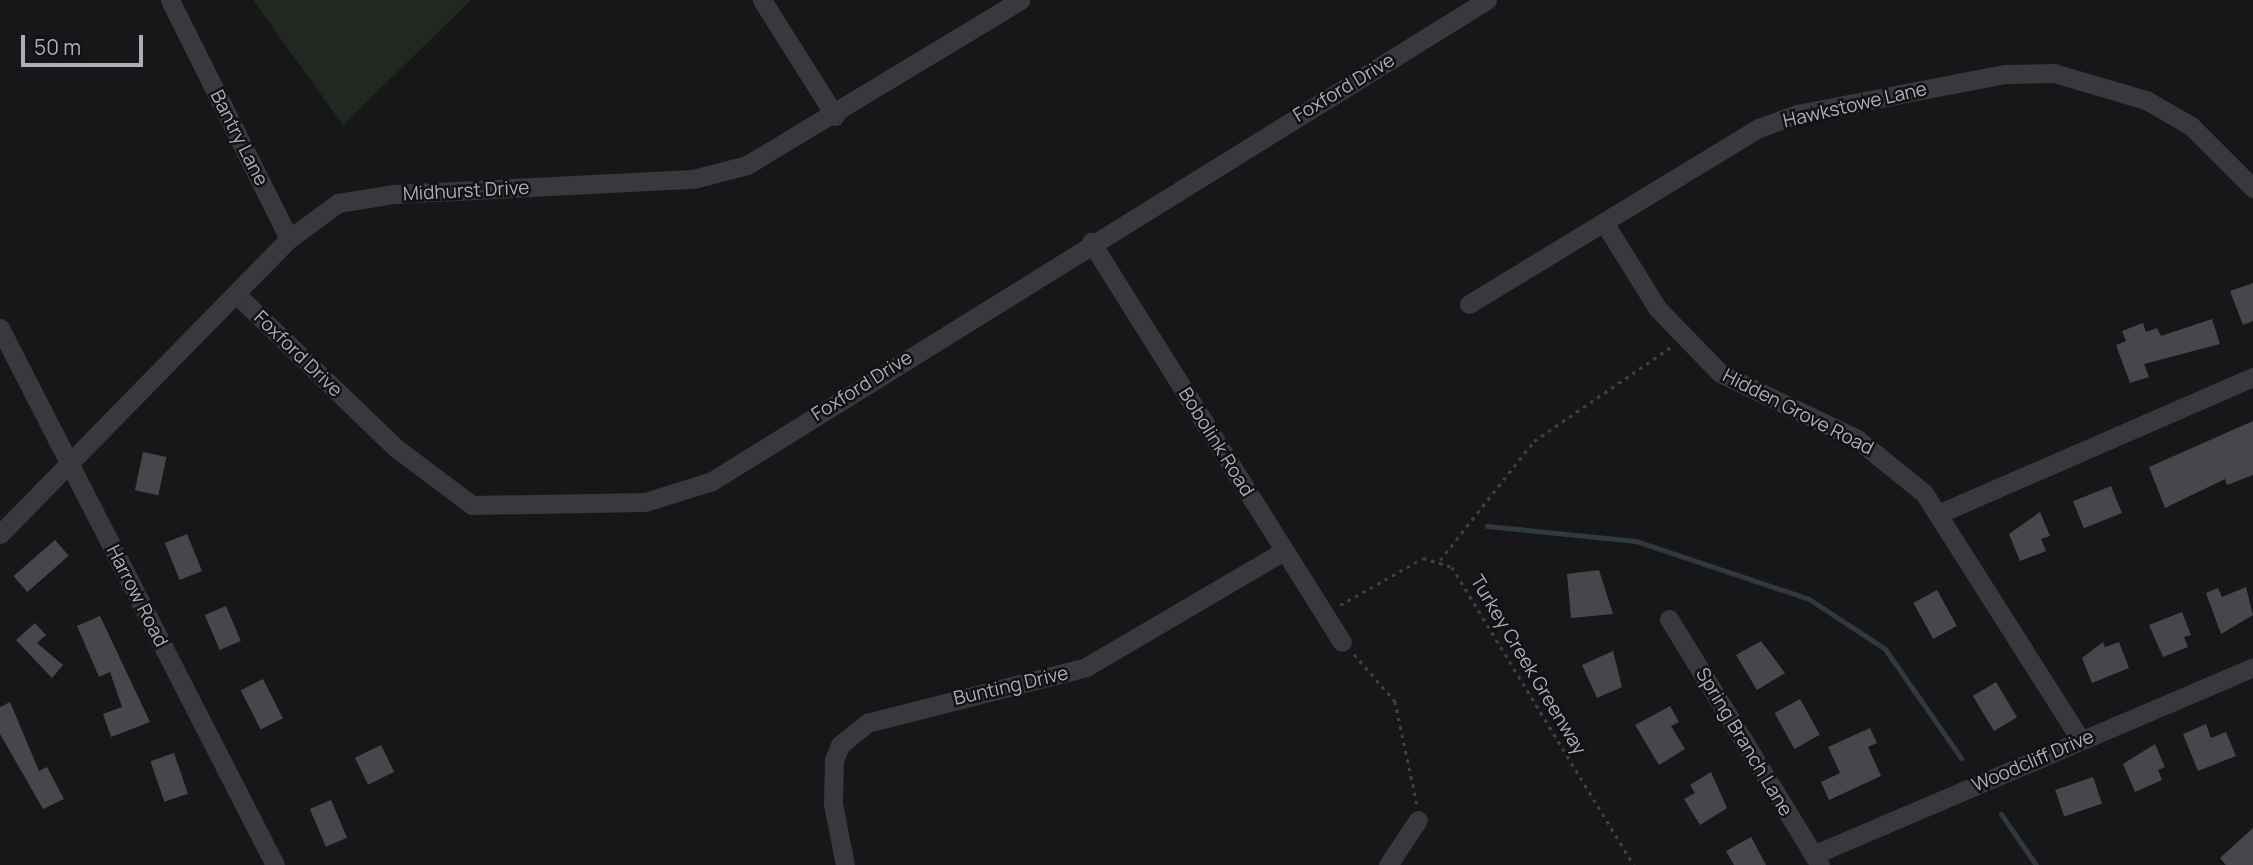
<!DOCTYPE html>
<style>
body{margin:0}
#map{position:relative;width:2253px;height:865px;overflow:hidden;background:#171719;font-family:Manrope,sans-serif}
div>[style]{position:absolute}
.green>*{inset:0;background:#212821}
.stream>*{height:5px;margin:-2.5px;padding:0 2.5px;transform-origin:2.5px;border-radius:2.5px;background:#30393d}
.building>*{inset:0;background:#46474b;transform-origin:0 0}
.path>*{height:2.5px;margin-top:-1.25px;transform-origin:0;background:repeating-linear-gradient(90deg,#3e4044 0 3.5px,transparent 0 8.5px)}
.minor>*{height:19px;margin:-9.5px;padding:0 9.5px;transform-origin:9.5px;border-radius:9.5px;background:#38393d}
span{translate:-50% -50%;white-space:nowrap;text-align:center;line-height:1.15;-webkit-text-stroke:5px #121214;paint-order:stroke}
.street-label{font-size:19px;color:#aaafb7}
.scale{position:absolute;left:21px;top:35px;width:122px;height:32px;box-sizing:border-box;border:4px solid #aaafb7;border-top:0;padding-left:9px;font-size:21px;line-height:24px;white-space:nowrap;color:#aaafb7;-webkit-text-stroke:5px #121214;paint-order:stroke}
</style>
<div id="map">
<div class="green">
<i style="clip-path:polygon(253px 0,471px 0,343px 125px)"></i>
</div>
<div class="stream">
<i style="left:1487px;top:526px;width:150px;rotate:5.7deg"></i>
<i style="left:1636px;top:541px;width:182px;rotate:18.5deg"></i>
<i style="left:1809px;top:599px;width:91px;rotate:33.3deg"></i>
<i style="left:1885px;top:649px;width:133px;rotate:55.1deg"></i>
<i style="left:2001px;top:814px;width:62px;rotate:55.5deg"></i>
</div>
<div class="building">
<i style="clip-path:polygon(2253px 283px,2253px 321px,2243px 325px,2230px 291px)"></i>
<i style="clip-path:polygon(2212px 319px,2220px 344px,2144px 364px,2149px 377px,2130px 383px,2116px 345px,2126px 341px,2122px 331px,2143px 323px,2146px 332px,2157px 328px,2161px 336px)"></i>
<i style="clip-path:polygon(2253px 421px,2253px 475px,2227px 485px,2225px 479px,2165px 508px,2149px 467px)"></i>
<i style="left:143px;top:452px;width:24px;height:39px;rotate:12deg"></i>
<i style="left:2111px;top:486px;width:29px;height:41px;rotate:68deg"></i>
<i style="clip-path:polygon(2040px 512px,2050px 536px,2041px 539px,2046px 551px,2020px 561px,2009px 534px)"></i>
<i style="left:187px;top:534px;width:40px;height:24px;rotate:68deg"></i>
<i style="left:55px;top:540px;width:21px;height:55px;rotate:49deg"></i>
<i style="clip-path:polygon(1599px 570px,1613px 614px,1571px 618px,1567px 574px)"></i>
<i style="clip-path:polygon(2246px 587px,2253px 615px,2221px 634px,2206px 593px,2218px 588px,2222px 597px)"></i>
<i style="left:1937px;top:590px;width:41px;height:27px;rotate:61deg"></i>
<i style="left:226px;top:606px;width:38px;height:23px;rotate:67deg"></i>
<i style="clip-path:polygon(2182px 612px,2191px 635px,2184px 637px,2188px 647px,2163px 657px,2149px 625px)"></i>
<i style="clip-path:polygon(100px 616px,150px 722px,111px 737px,103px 714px,122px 707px,110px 672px,99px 677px,77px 626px)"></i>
<i style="clip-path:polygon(35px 623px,46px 635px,37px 643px,63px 665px,52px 678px,16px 640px)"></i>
<i style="clip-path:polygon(1761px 641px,1785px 673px,1757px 690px,1736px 655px)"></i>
<i style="clip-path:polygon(2103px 642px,2105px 647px,2119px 642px,2129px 668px,2092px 683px,2082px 658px)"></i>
<i style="clip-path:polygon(1613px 651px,1622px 687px,1597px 698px,1582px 665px)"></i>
<i style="left:263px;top:679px;width:44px;height:25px;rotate:63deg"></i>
<i style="left:1996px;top:682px;width:41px;height:27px;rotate:59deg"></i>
<i style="left:1800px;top:699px;width:41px;height:29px;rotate:61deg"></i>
<i style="clip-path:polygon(10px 702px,39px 771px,47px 767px,64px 799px,43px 809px,0 734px,0 707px)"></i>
<i style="clip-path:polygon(1670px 706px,1679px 722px,1671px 726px,1685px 749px,1659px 765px,1635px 725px)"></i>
<i style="clip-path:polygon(2206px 724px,2211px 738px,2226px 732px,2236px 756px,2198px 771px,2183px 734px)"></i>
<i style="clip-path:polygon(1870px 728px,1877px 743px,1868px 747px,1881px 776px,1829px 800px,1821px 782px,1840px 773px,1828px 747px)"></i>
<i style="clip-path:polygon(2155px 744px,2165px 767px,2158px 770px,2162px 780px,2135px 792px,2123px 764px)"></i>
<i style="left:381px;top:745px;width:30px;height:29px;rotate:64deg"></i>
<i style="left:174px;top:753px;width:43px;height:25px;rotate:71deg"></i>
<i style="clip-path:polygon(1711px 772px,1727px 808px,1700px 825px,1684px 799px,1695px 793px,1690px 785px)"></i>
<i style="left:2093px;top:777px;width:28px;height:40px;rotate:71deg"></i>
<i style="left:331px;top:800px;width:41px;height:23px;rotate:67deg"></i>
<i style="clip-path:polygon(2253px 828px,2253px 865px,2226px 865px,2220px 858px)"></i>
<i style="clip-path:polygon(1751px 837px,1766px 865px,1734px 865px,1726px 851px)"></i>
</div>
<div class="path">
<i style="left:1440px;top:560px;width:152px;rotate:-51.7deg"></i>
<i style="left:1534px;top:441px;width:166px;rotate:-34.5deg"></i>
<i style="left:1340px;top:605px;width:95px;rotate:-29.5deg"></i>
<i style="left:1423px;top:558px;width:30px;rotate:17deg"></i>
<i style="left:1452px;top:567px;width:349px;rotate:58.6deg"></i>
<i style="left:1354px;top:654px;width:62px;rotate:48.9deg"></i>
<i style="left:1395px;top:701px;width:105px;rotate:77.9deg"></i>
</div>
<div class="minor">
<i style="left:170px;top:0;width:267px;rotate:63.5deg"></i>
<i style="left:762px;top:0;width:137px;rotate:57.8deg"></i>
<i style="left:1605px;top:224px;width:100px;rotate:58.1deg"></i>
<i style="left:1658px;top:309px;width:89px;rotate:45.9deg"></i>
<i style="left:1720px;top:373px;width:152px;rotate:25.7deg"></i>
<i style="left:1857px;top:439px;width:86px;rotate:38.9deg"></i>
<i style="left:1924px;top:493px;width:293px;rotate:57.6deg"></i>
<i style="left:1091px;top:242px;width:472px;rotate:57.9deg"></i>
<i style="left:238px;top:296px;width:219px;rotate:43.9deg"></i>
<i style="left:396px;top:448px;width:95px;rotate:36.9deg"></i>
<i style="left:472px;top:505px;width:173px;rotate:-1deg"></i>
<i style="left:645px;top:502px;width:70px;rotate:-17.4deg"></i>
<i style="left:712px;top:481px;width:912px;rotate:-31.83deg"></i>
<i style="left:1469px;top:304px;width:339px;rotate:-31.3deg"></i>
<i style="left:1759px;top:128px;width:40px;rotate:-20.2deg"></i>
<i style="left:1797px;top:114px;width:212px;rotate:-10.9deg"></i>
<i style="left:2005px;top:74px;width:49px;rotate:-1.2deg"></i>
<i style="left:2054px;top:73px;width:96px;rotate:16.4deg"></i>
<i style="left:2146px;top:100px;width:52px;rotate:30deg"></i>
<i style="left:2191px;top:126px;width:88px;rotate:45deg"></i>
<i style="left:0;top:328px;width:603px;rotate:62.88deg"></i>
<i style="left:1938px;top:514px;width:344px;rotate:-23.5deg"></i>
<i style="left:0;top:534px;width:413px;rotate:-45.6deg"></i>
<i style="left:289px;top:239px;width:61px;rotate:-36.3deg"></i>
<i style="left:338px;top:203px;width:57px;rotate:-9.1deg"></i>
<i style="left:394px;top:194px;width:299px;rotate:-2.9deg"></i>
<i style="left:693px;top:179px;width:56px;rotate:-14.5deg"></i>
<i style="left:747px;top:165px;width:319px;rotate:-31.1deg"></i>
<i style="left:1669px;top:619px;width:289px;rotate:58.5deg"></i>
<i style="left:1813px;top:855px;width:478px;rotate:-23.1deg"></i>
<i style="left:845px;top:865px;width:62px;rotate:-101.1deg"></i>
<i style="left:833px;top:804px;width:44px;rotate:-88.7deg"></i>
<i style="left:834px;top:760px;width:16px;rotate:-68deg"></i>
<i style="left:840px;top:745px;width:35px;rotate:-39deg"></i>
<i style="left:867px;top:723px;width:226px;rotate:-14.3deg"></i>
<i style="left:1086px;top:667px;width:229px;rotate:-30.4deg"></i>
<i style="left:1388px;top:865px;width:54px;rotate:-56.3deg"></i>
</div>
<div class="street-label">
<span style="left:1344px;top:88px;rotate:-31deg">Foxford Drive</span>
<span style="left:1855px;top:105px;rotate:-13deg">Hawkstowe Lane</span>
<span style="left:239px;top:138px;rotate:63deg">Bantry Lane</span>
<span style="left:466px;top:191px;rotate:-3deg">Midhurst Drive</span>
<span style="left:298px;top:354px;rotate:44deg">Foxford Drive</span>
<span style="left:862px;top:386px;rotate:-32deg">Foxford Drive</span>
<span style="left:1798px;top:412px;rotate:27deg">Hidden Grove Road</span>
<span style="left:1216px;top:442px;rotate:58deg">Bobolink Road</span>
<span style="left:137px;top:596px;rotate:63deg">Harrow Road</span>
<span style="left:1528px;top:665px;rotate:59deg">Turkey Creek Greenway</span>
<span style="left:1011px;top:686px;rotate:-13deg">Bunting Drive</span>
<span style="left:1744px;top:742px;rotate:59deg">Spring Branch Lane</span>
<span style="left:2033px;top:761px;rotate:-23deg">Woodcliff Drive</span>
</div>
<div class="scale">50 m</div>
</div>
